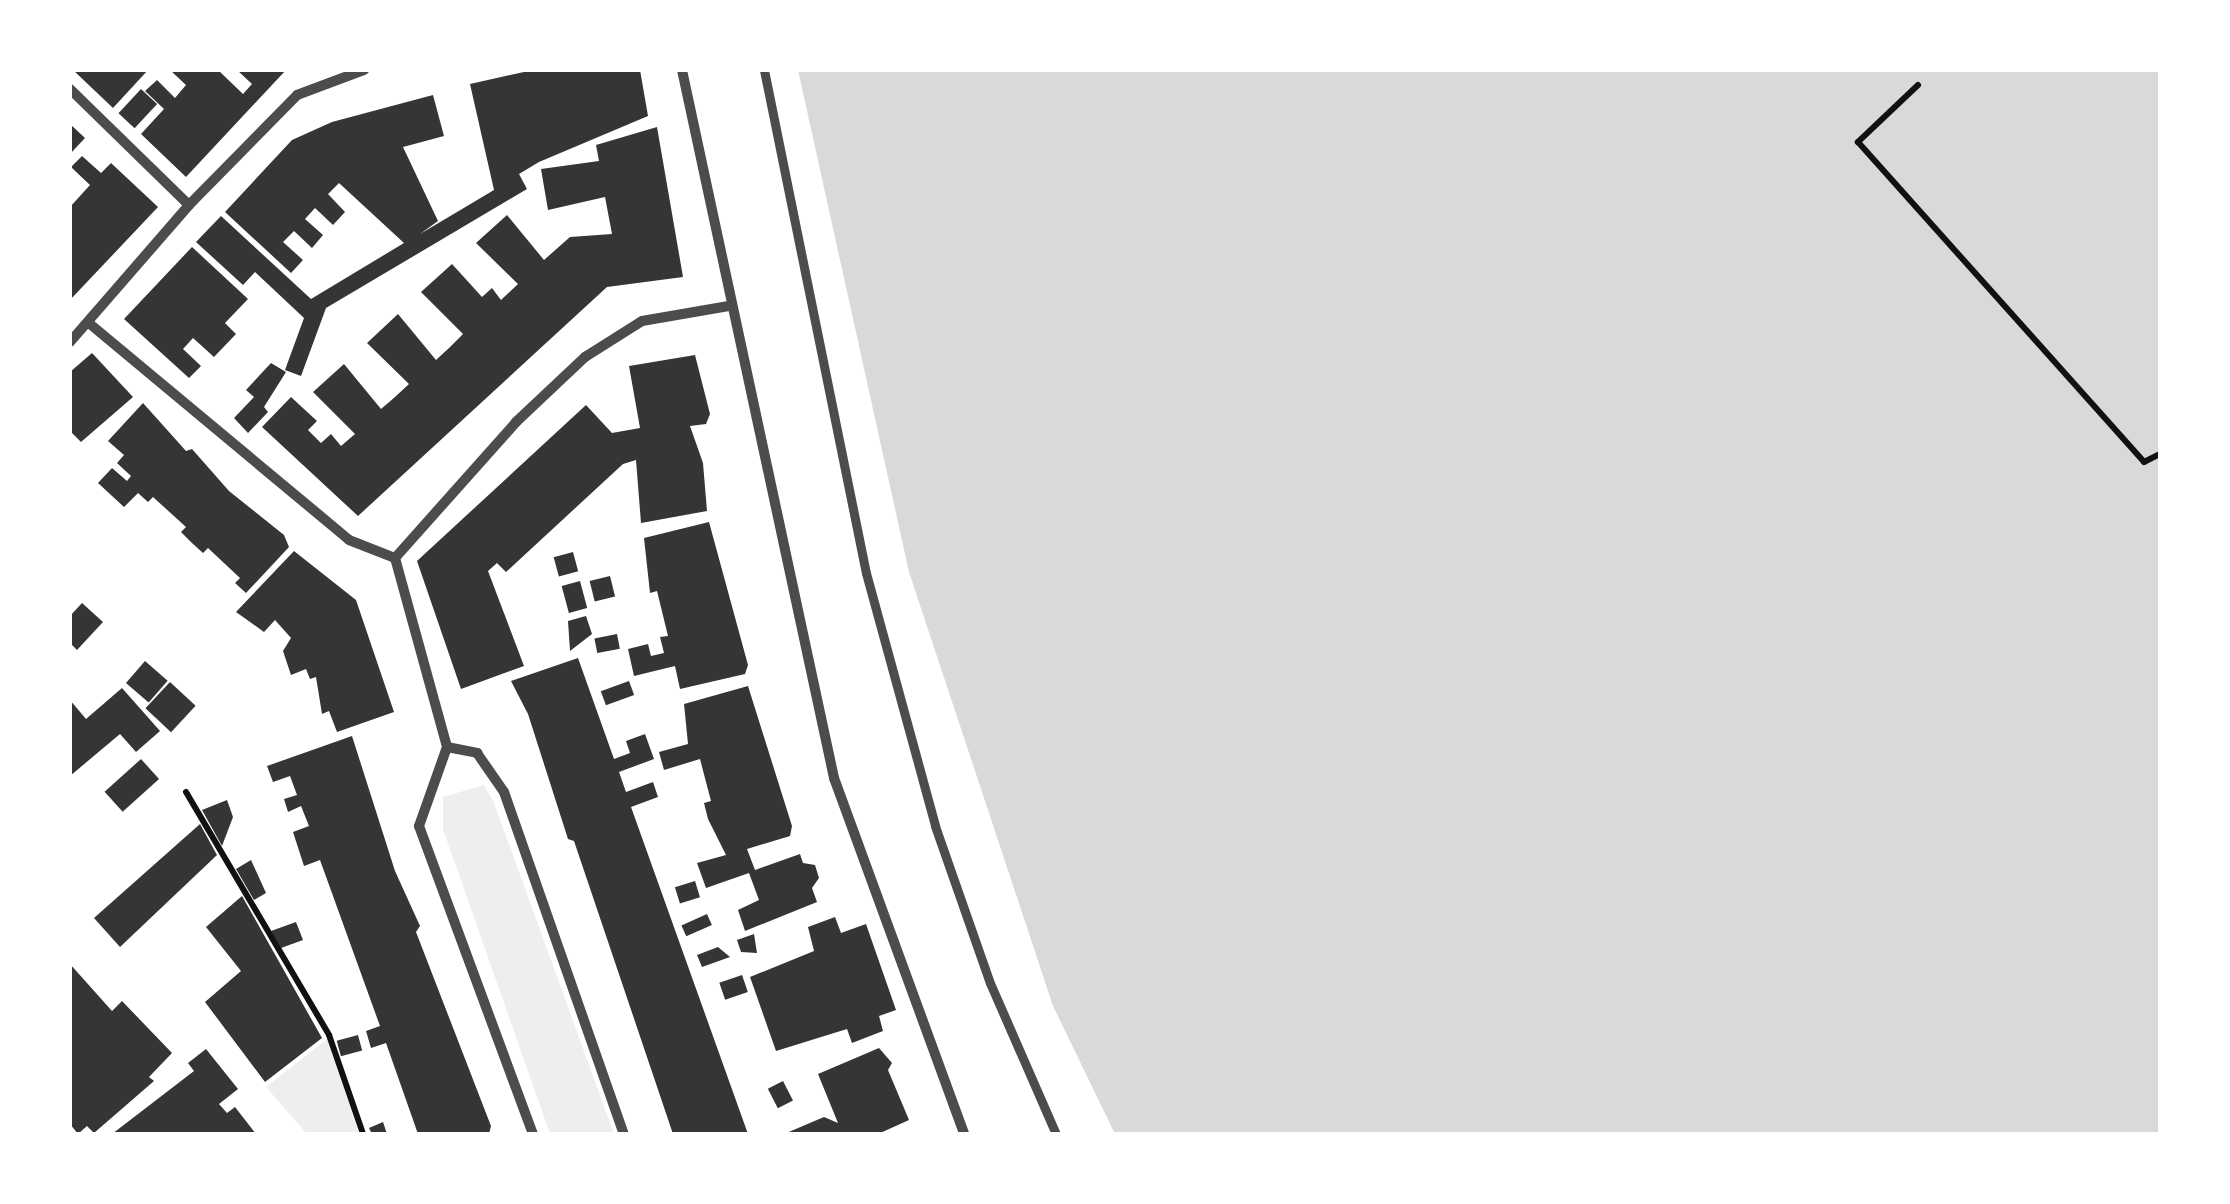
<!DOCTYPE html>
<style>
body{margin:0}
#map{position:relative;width:2230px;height:1204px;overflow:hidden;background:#fff;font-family:"Titillium Web",sans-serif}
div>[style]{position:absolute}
.green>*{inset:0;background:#eee}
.water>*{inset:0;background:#d9d9d9}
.building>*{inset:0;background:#353535;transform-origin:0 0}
.path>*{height:6px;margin:-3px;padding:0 3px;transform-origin:3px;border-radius:3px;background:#111}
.pedestrian>*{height:9px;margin:-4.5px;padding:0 4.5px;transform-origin:4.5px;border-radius:4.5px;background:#4c4c4c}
.minor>*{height:10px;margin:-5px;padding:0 5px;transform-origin:5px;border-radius:5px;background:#4c4c4c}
span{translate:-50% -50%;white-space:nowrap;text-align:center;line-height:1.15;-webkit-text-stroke:8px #fff;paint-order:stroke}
.frame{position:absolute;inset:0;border:72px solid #fff;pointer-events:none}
</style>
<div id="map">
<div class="green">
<i style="clip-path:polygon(484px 785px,494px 803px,614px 1134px,550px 1134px,443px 829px,443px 797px)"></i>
<i style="clip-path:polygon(327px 1039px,359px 1134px,307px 1134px,266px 1087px)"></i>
</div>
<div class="water">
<i style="clip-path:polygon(798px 70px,2160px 70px,2160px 1134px,1115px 1134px,1053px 1006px,909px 572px)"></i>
</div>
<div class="building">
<i style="clip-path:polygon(73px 70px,148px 70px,113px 108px)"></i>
<i style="clip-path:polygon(170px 70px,218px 70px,243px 94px,252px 84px,237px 70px,286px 70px,186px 177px,141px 134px,164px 109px,145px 91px,157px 80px,175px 98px,186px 85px)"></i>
<i style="clip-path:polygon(533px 70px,640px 70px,648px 116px,539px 162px,519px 174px,527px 189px,326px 308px,301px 376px,285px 370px,304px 318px,255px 272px,243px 285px,196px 242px,221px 216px,311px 299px,404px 243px,339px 183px,328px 194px,345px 212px,333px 225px,315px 208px,305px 219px,323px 235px,312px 248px,294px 231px,283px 242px,303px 260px,291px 273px,225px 212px,292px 140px,332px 122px,433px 95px,444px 136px,403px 147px,438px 221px,420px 234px,494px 190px,470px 84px)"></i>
<i style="left:141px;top:89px;width:22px;height:33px;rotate:43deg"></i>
<i style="clip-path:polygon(70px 124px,85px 138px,70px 154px)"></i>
<i style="clip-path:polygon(657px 127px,683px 277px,607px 287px,358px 516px,262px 427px,291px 397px,317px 421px,308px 430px,321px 443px,331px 434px,341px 446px,355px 434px,313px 392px,344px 364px,381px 409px,395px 397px,409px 384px,367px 343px,398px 314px,436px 360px,449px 348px,463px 334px,421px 292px,452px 264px,482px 297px,492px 288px,501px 300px,518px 284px,476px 243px,507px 215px,544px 260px,570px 237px,612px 234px,605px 197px,548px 210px,541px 169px,599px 161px,596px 145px)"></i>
<i style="clip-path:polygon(82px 156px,101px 173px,111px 163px,158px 207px,70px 300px,70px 207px,90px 185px,71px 167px)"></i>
<i style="clip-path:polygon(192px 247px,248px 299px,225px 323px,236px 334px,214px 357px,193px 338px,183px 349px,201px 366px,189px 378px,124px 319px)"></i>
<i style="clip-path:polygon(92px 353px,133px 397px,81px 442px,70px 431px,70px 372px)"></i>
<i style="clip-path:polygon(695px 355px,710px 414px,706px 424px,690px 426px,703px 463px,707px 511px,641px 523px,636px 460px,623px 464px,506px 572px,497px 563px,488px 571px,524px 666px,461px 689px,417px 561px,586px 405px,612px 433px,640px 428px,629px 366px)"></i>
<i style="clip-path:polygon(271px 363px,286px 372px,264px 407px,268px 412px,248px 433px,234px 418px,254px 397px,246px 390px)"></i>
<i style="clip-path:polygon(143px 403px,186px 451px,192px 449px,229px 491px,284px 535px,289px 547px,246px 593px,235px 583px,240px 578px,208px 548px,203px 553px,192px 543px,181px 532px,186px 527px,153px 497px,148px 502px,138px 493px,124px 507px,98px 483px,112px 468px,127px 481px,131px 476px,117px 463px,124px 455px,108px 441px)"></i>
<i style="clip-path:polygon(709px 522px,748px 665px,745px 674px,680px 689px,675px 666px,634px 676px,628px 649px,648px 644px,651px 656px,664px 653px,660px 637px,668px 636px,657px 591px,650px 593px,644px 538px)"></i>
<i style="clip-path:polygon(294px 551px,356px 600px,394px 712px,337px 732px,329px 711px,322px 714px,316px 677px,310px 679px,306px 669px,291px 675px,283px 651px,291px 638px,275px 620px,264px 632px,236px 612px)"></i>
<i style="left:573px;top:552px;width:20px;height:20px;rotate:75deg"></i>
<i style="left:610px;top:576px;width:21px;height:21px;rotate:76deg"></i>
<i style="left:580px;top:581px;width:28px;height:19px;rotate:75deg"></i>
<i style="clip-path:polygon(82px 603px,103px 622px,77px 650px,70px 643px,70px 616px)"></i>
<i style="clip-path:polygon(586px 616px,592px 634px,570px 651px,568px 621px)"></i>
<i style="left:617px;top:634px;width:15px;height:23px;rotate:79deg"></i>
<i style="clip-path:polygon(578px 658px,614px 759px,630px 753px,626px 741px,645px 734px,654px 759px,619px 772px,626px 792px,653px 782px,658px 797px,631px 807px,748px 1134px,673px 1134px,574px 841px,568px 839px,528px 714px,511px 681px)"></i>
<i style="left:145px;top:661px;width:30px;height:29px;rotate:41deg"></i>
<i style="left:629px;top:681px;width:15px;height:30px;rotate:70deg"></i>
<i style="left:170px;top:682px;width:35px;height:36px;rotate:43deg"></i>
<i style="clip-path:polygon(748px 686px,792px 826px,790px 836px,747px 849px,755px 870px,800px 854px,803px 863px,815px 865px,819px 878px,812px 888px,817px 902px,745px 931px,738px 910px,759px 900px,749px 873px,706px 888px,697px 863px,726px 855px,708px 819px,704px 803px,711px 801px,700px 759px,664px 770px,659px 752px,688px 744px,684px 704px)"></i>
<i style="clip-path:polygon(122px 688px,160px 731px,136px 752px,120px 734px,70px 776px,70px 700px,86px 719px)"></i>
<i style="clip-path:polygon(352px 736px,395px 871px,420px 926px,416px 932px,491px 1126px,489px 1134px,418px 1134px,386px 1043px,371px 1048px,366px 1031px,380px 1026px,320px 860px,304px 866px,293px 832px,309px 826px,301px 806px,288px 812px,284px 799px,297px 795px,290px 776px,273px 782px,267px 766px)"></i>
<i style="left:141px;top:759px;width:27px;height:49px;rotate:48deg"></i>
<i style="clip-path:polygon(227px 800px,233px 817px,222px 846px,202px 810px)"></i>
<i style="clip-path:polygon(200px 824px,217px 855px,120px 947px,94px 918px)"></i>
<i style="clip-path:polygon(251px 860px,266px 893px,254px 900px,236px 869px)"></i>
<i style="left:695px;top:881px;width:17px;height:21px;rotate:73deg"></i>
<i style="clip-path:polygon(242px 896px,322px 1038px,265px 1082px,205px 1002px,241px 971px,206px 927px)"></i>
<i style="left:707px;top:914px;width:12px;height:28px;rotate:66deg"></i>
<i style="clip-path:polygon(835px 917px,841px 933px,866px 924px,896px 1010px,879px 1016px,883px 1031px,852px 1043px,847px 1029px,776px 1051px,750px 977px,814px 951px,808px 927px)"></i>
<i style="clip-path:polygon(296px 922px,303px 940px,281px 948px,271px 931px)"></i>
<i style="clip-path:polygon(754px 934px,757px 953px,741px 952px,737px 940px)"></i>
<i style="clip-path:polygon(718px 947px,730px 957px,702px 967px,697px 955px)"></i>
<i style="clip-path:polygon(70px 964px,112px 1011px,122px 1001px,172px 1053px,149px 1077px,154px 1081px,94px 1133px,87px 1126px,78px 1134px,70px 1124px)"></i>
<i style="left:742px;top:975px;width:18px;height:24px;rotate:71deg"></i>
<i style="left:358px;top:1035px;width:16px;height:22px;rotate:75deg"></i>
<i style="clip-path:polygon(879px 1048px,892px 1063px,888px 1070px,909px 1120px,878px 1134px,784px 1134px,824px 1117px,838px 1123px,818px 1074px)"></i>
<i style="clip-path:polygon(206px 1049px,238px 1089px,219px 1104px,227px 1113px,235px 1107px,256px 1134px,112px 1134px,194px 1071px,188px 1063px)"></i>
<i style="left:783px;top:1081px;width:22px;height:17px;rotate:63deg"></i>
<i style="clip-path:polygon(383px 1122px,387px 1134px,372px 1134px,369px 1128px)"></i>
</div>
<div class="path">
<i style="left:1918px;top:85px;width:83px;rotate:136.5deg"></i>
<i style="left:1858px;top:142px;width:429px;rotate:48.2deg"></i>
<i style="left:2144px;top:462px;width:18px;rotate:-27deg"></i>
<i style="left:186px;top:792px;width:282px;rotate:59.5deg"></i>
<i style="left:329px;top:1035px;width:105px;rotate:71deg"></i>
</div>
<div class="pedestrian">
<i style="left:764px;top:70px;width:513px;rotate:78.54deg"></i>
<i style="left:866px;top:573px;width:262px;rotate:74.7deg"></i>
<i style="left:935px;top:826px;width:166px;rotate:70.7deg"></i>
<i style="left:990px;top:983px;width:165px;rotate:66.4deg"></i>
</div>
<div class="minor">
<i style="left:682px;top:70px;width:724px;rotate:77.88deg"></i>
<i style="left:834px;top:778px;width:379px;rotate:69.9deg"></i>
<i style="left:70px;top:89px;width:166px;rotate:44.3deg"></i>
<i style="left:90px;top:324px;width:337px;rotate:39.8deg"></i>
<i style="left:349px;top:540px;width:49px;rotate:21.4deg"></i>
<i style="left:70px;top:342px;width:181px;rotate:-49deg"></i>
<i style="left:189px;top:205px;width:154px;rotate:-45.5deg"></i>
<i style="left:297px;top:95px;width:72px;rotate:-20.5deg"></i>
<i style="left:395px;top:558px;width:196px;rotate:74.6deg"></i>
<i style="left:447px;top:747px;width:84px;rotate:109.5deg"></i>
<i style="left:419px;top:826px;width:328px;rotate:69.7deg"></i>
<i style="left:395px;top:558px;width:182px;rotate:-48.3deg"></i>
<i style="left:516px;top:422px;width:95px;rotate:-43.3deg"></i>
<i style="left:585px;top:357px;width:67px;rotate:-32.3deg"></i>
<i style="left:642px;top:321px;width:88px;rotate:-9.8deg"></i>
<i style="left:447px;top:747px;width:31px;rotate:11deg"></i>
<i style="left:477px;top:753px;width:47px;rotate:55.3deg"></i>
<i style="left:504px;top:792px;width:362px;rotate:70.7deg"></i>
</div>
<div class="frame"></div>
</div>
